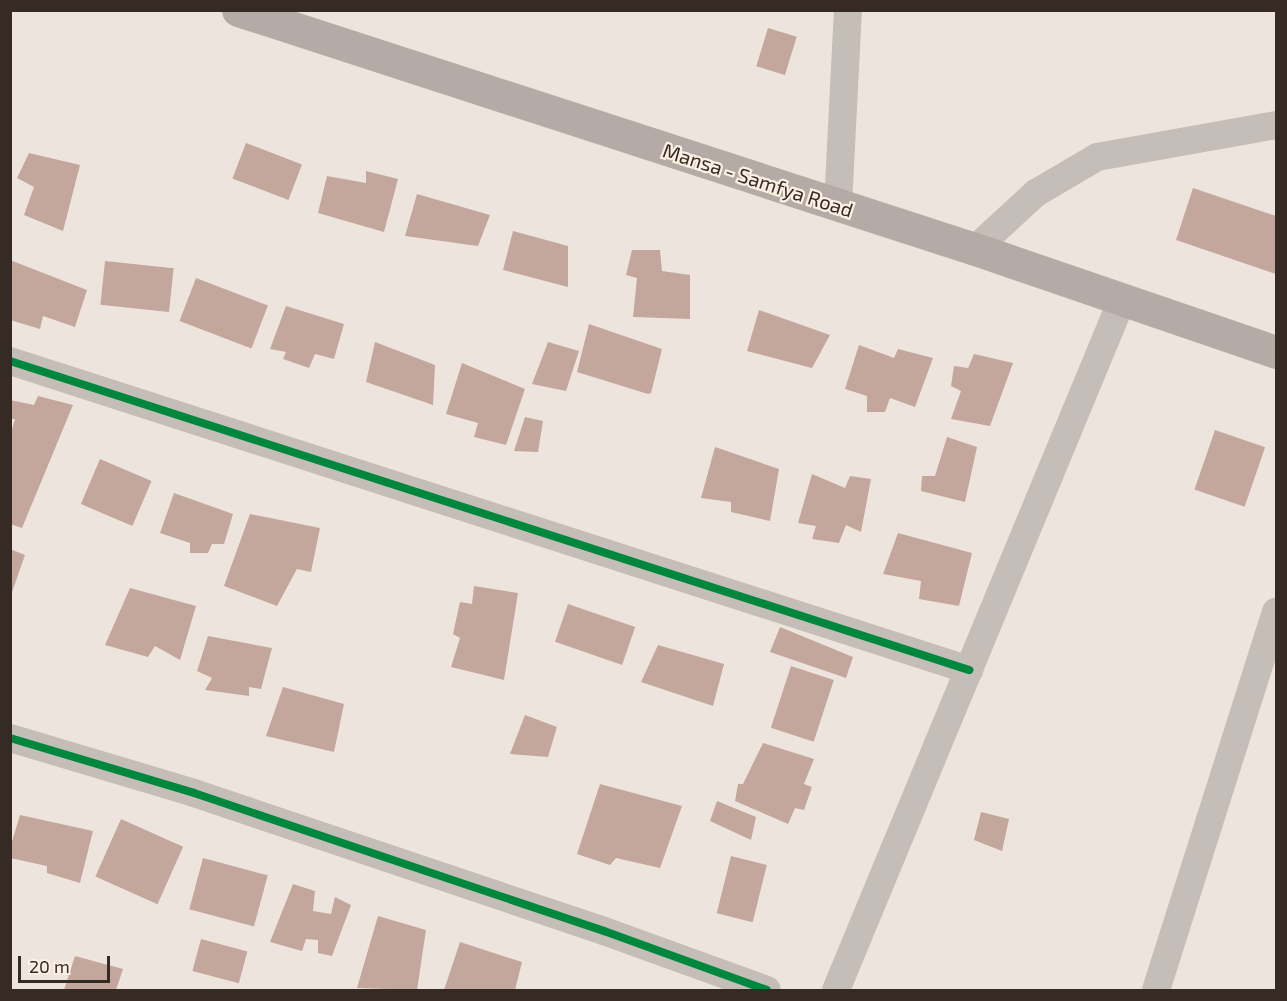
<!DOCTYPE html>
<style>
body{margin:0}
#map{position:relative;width:1287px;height:1001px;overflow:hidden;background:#ede5dd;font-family:"Exo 2",sans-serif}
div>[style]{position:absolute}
.building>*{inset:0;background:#c3a79d;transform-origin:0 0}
.minor>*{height:28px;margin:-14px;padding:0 14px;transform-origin:14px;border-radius:14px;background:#c5bdb7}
.primary>*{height:33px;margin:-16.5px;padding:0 16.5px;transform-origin:16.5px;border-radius:16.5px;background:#b4aba6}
.cycleway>*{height:8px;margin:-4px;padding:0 4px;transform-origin:4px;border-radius:4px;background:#00873e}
span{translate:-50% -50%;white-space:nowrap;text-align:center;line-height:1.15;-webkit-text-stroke:4.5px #fbf0e4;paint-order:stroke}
.street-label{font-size:20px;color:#362a25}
.frame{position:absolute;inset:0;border:12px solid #362a25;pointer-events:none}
.scale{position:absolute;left:18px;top:956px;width:92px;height:27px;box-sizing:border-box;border:3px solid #362a25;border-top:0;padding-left:8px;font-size:18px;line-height:21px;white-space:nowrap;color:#362a25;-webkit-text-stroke:4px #fbf0e4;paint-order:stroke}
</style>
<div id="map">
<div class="building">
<i style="left:768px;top:28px;width:30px;height:40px;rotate:17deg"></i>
<i style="left:246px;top:143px;width:60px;height:38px;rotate:21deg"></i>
<i style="clip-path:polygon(29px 153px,80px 165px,63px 231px,24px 215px,34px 187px,17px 178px)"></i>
<i style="clip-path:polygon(366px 171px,398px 179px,384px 232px,318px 213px,327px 176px,366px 183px)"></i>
<i style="clip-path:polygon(1193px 188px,1276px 216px,1276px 274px,1176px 240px)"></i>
<i style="clip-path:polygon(417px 194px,490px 215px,478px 246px,405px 236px)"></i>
<i style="clip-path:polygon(513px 231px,568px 246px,568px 287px,503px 270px)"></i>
<i style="clip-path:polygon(632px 250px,660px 250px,662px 271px,690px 275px,690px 319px,633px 317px,637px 278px,626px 275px)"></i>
<i style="clip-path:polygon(10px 260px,87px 290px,75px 327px,43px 316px,40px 329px,10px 320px)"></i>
<i style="left:105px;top:261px;width:69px;height:44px;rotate:6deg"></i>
<i style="left:196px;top:278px;width:77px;height:46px;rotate:21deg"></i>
<i style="clip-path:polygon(286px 306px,344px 324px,334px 359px,315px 354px,309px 368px,283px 359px,286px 352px,270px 349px)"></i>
<i style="clip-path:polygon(759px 310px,830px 335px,812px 368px,747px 351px)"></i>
<i style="clip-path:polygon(589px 324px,662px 349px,651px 393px,648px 394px,577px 372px)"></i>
<i style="clip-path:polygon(375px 342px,435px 365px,433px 405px,366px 382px)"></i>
<i style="clip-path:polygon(548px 342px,579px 351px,566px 391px,532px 384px)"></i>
<i style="clip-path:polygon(859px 345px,894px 358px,898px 349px,933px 358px,915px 407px,890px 398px,885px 412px,867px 412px,867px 396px,845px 389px)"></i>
<i style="clip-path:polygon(974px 354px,1013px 363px,990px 426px,951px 419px,961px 391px,951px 386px,954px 366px,968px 368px)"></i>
<i style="clip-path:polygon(462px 363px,525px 389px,506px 445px,474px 437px,478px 423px,446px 414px)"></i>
<i style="clip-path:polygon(38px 396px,73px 405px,22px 528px,10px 524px,10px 436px,15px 419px,10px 419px,10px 400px,34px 405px)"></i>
<i style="clip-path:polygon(525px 417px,543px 421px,538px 452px,514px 451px)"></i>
<i style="left:1215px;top:430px;width:53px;height:63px;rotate:19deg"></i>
<i style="clip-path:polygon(947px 437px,977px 447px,965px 502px,921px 491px,922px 476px,935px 476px)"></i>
<i style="clip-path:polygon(715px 447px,779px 469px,770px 521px,731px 512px,731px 502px,701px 498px)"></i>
<i style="left:100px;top:459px;width:56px;height:49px;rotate:23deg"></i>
<i style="clip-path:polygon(812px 474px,845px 488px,850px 476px,871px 479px,861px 532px,846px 525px,839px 543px,812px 539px,816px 526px,798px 523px)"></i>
<i style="clip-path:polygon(174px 493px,233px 514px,224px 544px,212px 544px,208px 553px,190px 553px,190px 543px,160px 533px)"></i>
<i style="clip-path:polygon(250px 514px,320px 528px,311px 572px,297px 569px,277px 606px,224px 586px)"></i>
<i style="clip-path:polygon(898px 533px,972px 553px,959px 606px,919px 599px,921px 581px,883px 574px)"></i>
<i style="clip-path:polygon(10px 549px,25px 555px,11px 595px,10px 595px)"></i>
<i style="clip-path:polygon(474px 586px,518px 593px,504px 680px,451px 667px,460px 638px,453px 634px,460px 602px,472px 604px)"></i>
<i style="clip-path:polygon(130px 588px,196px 606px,180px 660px,155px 646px,148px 657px,105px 645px)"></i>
<i style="left:568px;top:604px;width:71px;height:40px;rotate:19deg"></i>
<i style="clip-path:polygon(780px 627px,853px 657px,846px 678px,770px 652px)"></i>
<i style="clip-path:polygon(208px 636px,272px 648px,261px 689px,249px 687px,249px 696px,205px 690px,212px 678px,197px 671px)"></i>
<i style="clip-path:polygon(658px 645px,724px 664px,713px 706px,641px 682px)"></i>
<i style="left:791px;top:666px;width:45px;height:65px;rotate:18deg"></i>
<i style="clip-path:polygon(283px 687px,344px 704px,334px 752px,266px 736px)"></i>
<i style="clip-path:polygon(525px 715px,557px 727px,548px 757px,510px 754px)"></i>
<i style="clip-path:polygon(763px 743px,814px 759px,804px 784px,812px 787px,804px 810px,795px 808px,788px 824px,735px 801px,738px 784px,743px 784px)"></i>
<i style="clip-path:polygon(600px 784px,682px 806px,660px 868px,616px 858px,610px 865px,577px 854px)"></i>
<i style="clip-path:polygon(717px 801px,756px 817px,751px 840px,710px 821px)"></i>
<i style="clip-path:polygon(981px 812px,1009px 819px,1002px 851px,974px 840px)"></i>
<i style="clip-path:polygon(20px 815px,93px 831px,80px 883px,47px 873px,47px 866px,10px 858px,10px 848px)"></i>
<i style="left:121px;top:819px;width:68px;height:63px;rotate:24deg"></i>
<i style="left:731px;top:856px;width:37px;height:59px;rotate:14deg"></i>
<i style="left:203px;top:858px;width:67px;height:53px;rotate:15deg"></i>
<i style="clip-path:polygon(293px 884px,315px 891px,313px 911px,331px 914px,335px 897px,351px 905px,332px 956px,318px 953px,318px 940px,306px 939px,302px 951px,270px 942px)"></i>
<i style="clip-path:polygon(378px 916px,426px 930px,417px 990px,357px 988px)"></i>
<i style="left:201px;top:939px;width:48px;height:33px;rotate:15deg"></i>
<i style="clip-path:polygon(460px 942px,522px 962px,515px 990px,444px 990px)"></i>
<i style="clip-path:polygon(75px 956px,123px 969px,116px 990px,64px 990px)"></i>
</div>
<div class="minor">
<i style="left:838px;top:206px;width:196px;rotate:-87.1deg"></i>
<i style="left:975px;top:249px;width:83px;rotate:-42.6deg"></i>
<i style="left:1036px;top:193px;width:71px;rotate:-30.5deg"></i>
<i style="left:1097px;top:157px;width:182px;rotate:-10.1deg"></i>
<i style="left:10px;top:361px;width:1008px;rotate:17.86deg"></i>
<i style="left:10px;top:738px;width:192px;rotate:16.6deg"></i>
<i style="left:194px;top:793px;width:433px;rotate:18.6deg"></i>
<i style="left:604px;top:931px;width:173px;rotate:19.9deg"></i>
<i style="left:836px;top:990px;width:747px;rotate:-67.49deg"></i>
<i style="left:1156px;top:990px;width:397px;rotate:-72.4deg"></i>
</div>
<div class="primary">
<i style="left:238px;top:10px;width:775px;rotate:17.97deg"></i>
<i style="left:975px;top:249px;width:318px;rotate:18.9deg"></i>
</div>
<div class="cycleway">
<i style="left:10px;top:361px;width:1008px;rotate:17.86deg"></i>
<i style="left:10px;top:738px;width:192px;rotate:16.6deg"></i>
<i style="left:194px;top:793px;width:433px;rotate:18.6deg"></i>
<i style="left:604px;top:931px;width:173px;rotate:19.9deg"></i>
</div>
<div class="street-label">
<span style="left:758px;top:180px;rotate:18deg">Mansa - Samfya Road</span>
</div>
<div class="frame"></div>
<div class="scale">20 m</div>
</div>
